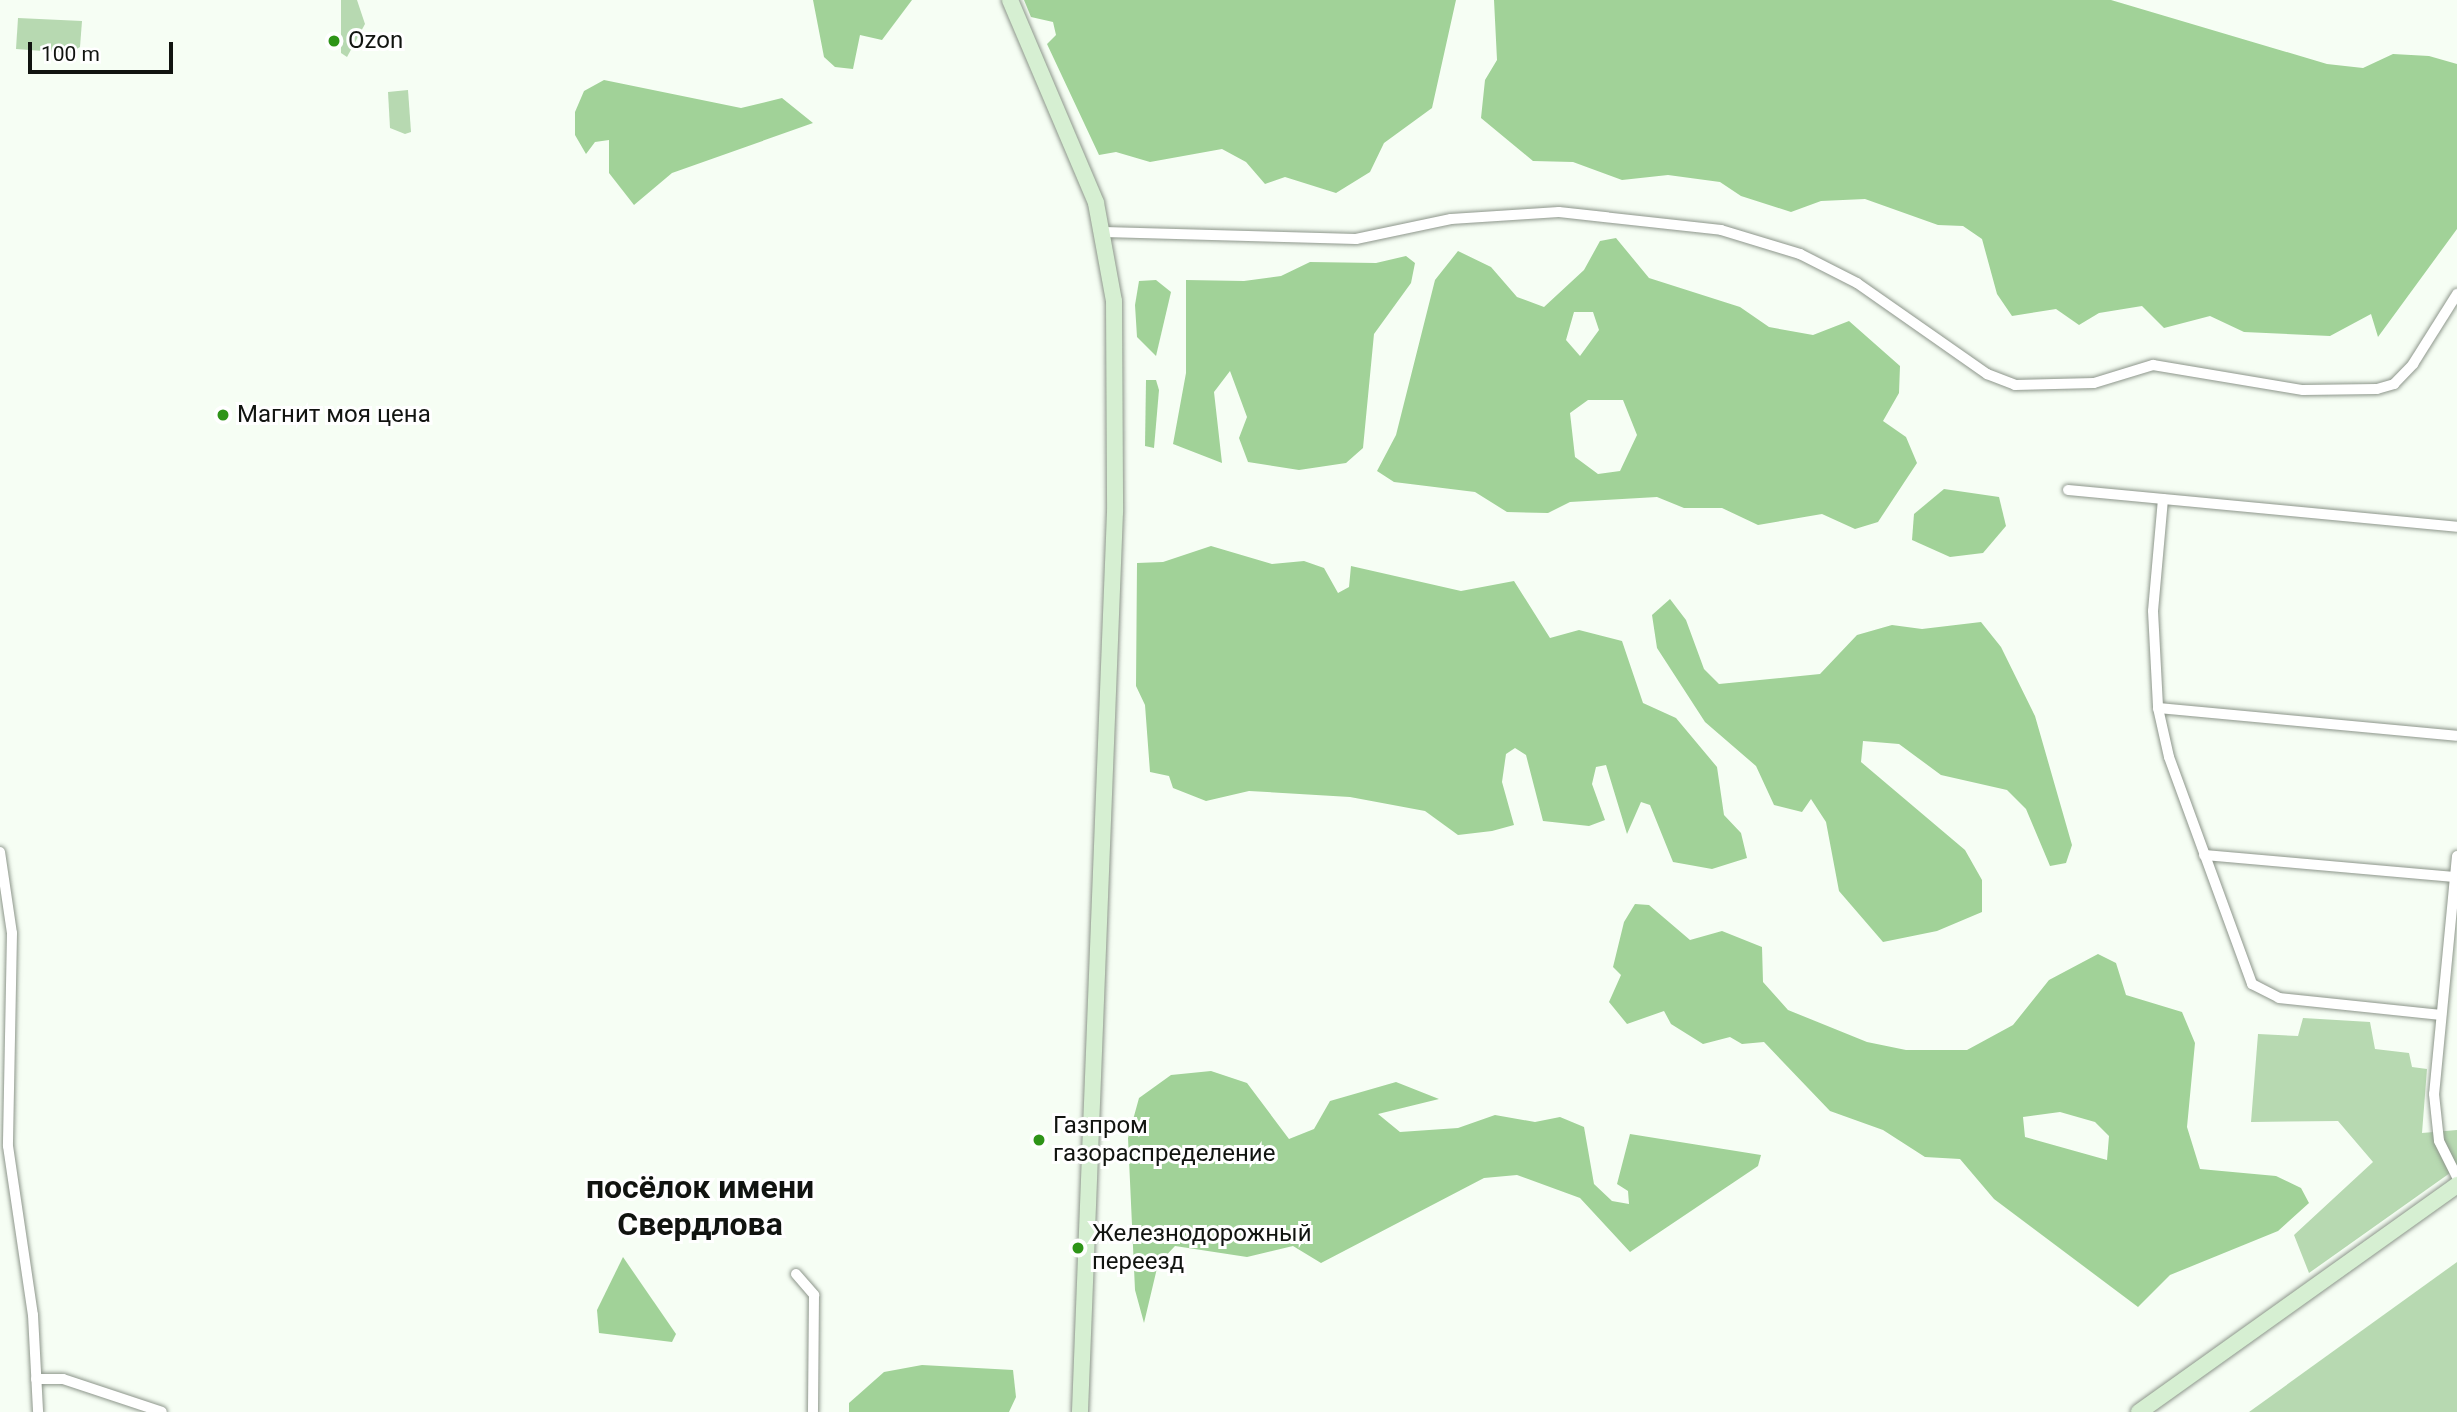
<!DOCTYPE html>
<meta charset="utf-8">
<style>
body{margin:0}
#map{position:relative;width:2457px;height:1412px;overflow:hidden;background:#f6fef4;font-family:Roboto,sans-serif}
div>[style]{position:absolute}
.green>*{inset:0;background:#b7d9b1}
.water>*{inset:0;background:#a1d298}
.roads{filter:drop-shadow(0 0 2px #8d968b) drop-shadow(0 0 2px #8d968b)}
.minor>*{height:10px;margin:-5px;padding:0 5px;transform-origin:5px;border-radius:5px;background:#fff}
.secondary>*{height:16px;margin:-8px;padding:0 8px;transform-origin:8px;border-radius:8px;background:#d6efd2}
.dots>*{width:19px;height:19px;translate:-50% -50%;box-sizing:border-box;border:4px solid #fff;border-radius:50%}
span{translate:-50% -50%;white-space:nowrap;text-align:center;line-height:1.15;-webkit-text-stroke:6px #fff;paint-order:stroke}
.poi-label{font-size:24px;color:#111410}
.left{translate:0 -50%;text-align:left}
.district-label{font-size:32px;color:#111410;font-weight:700}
.scale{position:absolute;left:28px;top:42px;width:145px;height:32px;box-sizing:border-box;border:4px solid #111410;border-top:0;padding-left:9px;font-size:21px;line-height:24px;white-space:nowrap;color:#111410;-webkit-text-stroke:5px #fff;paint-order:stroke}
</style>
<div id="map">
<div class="green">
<i style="clip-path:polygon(341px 0,357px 0,365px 24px,347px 57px,341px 53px)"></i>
<i style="clip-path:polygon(18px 18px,82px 21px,80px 47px,70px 53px,16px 49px)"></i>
<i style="clip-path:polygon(408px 90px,411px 132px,405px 134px,390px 128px,388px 92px)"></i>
<i style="clip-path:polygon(2303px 1018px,2370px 1022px,2375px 1049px,2409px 1053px,2412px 1067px,2427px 1069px,2422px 1133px,2457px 1130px,2457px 1168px,2309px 1273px,2294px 1235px,2373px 1162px,2338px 1121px,2251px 1122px,2258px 1034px,2298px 1036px)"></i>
<i style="clip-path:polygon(2457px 1262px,2457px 1412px,2249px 1412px)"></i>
</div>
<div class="water">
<i style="clip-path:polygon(813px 0,912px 0,882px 40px,860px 35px,853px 69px,835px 67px,824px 57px)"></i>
<i style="clip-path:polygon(1024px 0,1456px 0,1432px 108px,1384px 143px,1370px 172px,1336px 193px,1285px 177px,1265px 184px,1246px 162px,1222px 149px,1150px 162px,1116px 152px,1099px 155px,1047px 44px,1056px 35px,1053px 22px,1031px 17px)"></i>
<i style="clip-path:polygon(1494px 0,2111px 0,2327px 64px,2363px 68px,2393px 54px,2429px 56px,2457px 64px,2457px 229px,2378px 337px,2371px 314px,2330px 336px,2244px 332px,2210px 316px,2164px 328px,2142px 306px,2099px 313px,2079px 325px,2056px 309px,2012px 316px,1997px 294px,1982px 239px,1963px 226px,1938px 225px,1865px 199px,1821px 201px,1791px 212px,1741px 196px,1720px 182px,1668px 175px,1622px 180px,1573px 162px,1533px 161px,1481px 118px,1485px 80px,1497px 60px)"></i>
<i style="clip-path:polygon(604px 80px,741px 108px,782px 98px,813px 123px,672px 173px,634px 205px,609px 173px,609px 140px,595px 142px,586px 154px,575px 135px,575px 112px,584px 91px)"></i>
<i style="clip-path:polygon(evenodd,1616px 238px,1649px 278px,1740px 307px,1769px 327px,1813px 335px,1849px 321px,1900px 366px,1899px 393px,1883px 421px,1906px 437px,1917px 463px,1878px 522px,1855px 529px,1822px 514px,1758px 525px,1722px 508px,1684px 508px,1657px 497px,1570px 502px,1548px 513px,1507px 512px,1475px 492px,1394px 482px,1377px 471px,1396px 435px,1435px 280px,1458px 251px,1491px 267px,1517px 297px,1544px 307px,1584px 270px,1600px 241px,1616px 238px,1574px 312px,1593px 312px,1599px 330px,1580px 356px,1566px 340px,1574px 312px,1616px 238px,1588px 400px,1623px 400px,1637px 435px,1620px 471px,1598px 474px,1575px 457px,1570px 413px,1588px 400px)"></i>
<i style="clip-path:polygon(1406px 256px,1415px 263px,1411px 283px,1374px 334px,1363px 448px,1346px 463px,1299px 470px,1248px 462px,1239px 438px,1247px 417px,1230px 371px,1214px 392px,1222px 463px,1173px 444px,1186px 373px,1186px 280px,1244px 281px,1281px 276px,1310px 262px,1376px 263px)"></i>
<i style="clip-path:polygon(1156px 280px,1171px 292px,1156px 356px,1137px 337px,1135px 305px,1139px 281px)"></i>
<i style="clip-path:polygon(1146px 380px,1156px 380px,1159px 390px,1154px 448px,1145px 446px)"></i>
<i style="clip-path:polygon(1944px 489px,1999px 497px,2006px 526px,1983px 553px,1950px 557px,1912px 540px,1914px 514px)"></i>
<i style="clip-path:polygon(1211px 546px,1272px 564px,1304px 561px,1324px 568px,1338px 593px,1349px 587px,1351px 566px,1461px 591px,1514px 581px,1550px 638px,1579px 630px,1622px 641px,1643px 703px,1676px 718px,1717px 767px,1724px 815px,1741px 833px,1747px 858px,1712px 869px,1673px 862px,1650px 805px,1641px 802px,1627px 834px,1606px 765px,1596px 767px,1592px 784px,1605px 820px,1589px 826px,1543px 821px,1526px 755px,1515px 748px,1506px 754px,1502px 782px,1514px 825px,1492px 831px,1458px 835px,1425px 811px,1350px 797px,1249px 791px,1206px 801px,1173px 788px,1169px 776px,1150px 772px,1145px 705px,1136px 686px,1137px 563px,1163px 562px)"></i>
<i style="clip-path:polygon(1670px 599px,1686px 620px,1704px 669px,1719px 684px,1820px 674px,1857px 635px,1892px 625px,1922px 629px,1981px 622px,2001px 647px,2035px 716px,2072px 845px,2066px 863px,2050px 866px,2026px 809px,2007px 790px,1941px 775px,1899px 744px,1863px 741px,1861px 762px,1965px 850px,1982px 880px,1982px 912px,1937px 931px,1883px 942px,1839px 891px,1826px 822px,1811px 799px,1802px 812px,1774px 805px,1756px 766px,1705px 722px,1657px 648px,1652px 615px)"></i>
<i style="clip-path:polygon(evenodd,1635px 904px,1649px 905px,1690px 940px,1722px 931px,1762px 947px,1763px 982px,1788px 1010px,1867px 1042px,1906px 1050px,1967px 1050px,2013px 1025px,2049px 980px,2098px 954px,2116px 963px,2126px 995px,2182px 1012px,2195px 1043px,2187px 1127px,2200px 1169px,2276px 1176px,2301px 1188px,2309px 1203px,2278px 1231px,2170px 1275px,2138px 1307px,1994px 1199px,1960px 1159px,1925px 1157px,1883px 1130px,1830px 1111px,1764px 1042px,1742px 1044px,1730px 1037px,1703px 1044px,1671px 1024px,1664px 1011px,1627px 1024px,1609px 1002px,1621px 975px,1613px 967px,1624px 922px,1635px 904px,2060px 1112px,2095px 1122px,2109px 1136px,2107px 1160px,2025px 1137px,2023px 1117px,2060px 1112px)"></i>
<i style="clip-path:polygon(1211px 1071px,1247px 1083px,1289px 1139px,1314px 1129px,1330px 1101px,1396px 1082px,1439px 1099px,1378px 1114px,1400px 1132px,1458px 1128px,1495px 1115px,1535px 1122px,1560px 1117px,1584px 1127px,1594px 1184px,1612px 1201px,1629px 1204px,1628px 1191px,1617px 1184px,1630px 1134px,1761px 1155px,1758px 1166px,1630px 1252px,1580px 1198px,1517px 1175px,1484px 1178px,1321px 1263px,1293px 1246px,1247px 1257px,1175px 1246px,1158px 1264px,1144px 1323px,1135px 1290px,1128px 1138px,1139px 1098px,1171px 1075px)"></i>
<i style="clip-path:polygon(623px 1257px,676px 1334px,672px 1342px,599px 1333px,597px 1310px)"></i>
<i style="clip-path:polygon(922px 1365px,1013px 1370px,1016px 1397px,1009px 1412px,849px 1412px,849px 1403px,884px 1372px)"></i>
</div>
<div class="roads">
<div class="minor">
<i style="left:1104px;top:232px;width:252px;rotate:1.6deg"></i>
<i style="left:1356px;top:239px;width:97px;rotate:-11.9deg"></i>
<i style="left:1451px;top:219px;width:108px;rotate:-3.7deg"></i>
<i style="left:1559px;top:212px;width:163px;rotate:6.3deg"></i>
<i style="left:1721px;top:230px;width:83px;rotate:16.9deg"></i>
<i style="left:1800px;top:254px;width:64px;rotate:27deg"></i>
<i style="left:1857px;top:283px;width:159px;rotate:35deg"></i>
<i style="left:1987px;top:374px;width:30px;rotate:21deg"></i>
<i style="left:2015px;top:385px;width:79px;rotate:-1.5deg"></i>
<i style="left:2094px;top:383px;width:62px;rotate:-17deg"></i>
<i style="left:2153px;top:365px;width:152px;rotate:9.5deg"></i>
<i style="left:2303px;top:390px;width:74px;rotate:-0.8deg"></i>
<i style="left:2377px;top:389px;width:18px;rotate:-16deg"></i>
<i style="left:2394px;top:384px;width:28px;rotate:-46deg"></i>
<i style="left:2413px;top:364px;width:83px;rotate:-57.8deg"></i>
<i style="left:2068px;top:490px;width:391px;rotate:5.4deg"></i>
<i style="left:2163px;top:499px;width:112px;rotate:95.1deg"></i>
<i style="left:2153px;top:611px;width:97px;rotate:87deg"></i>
<i style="left:2158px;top:708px;width:50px;rotate:77.3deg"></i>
<i style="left:2169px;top:757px;width:242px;rotate:69.9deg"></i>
<i style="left:2252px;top:984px;width:30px;rotate:27deg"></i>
<i style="left:2279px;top:998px;width:163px;rotate:6deg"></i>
<i style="left:2158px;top:708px;width:300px;rotate:5.3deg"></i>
<i style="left:0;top:852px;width:82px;rotate:81.6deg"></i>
<i style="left:12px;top:933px;width:213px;rotate:91.1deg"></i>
<i style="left:8px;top:1146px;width:171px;rotate:81.6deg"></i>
<i style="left:33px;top:1315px;width:97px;rotate:87deg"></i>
<i style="left:2204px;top:855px;width:252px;rotate:5deg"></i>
<i style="left:2457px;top:856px;width:239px;rotate:95.5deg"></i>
<i style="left:2434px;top:1094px;width:47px;rotate:83.9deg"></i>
<i style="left:2439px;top:1141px;width:40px;rotate:63.4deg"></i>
<i style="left:796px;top:1274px;width:28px;rotate:49deg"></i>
<i style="left:814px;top:1295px;width:117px;rotate:90.5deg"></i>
<i style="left:36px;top:1379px;width:27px"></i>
<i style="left:63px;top:1379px;width:104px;rotate:18.4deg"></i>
</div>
<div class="secondary">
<i style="left:1010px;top:0;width:220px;rotate:67deg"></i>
<i style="left:1096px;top:203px;width:100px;rotate:79.6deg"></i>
<i style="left:1114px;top:301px;width:211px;rotate:89.7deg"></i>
<i style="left:1115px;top:512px;width:901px;rotate:92.23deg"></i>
<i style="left:2139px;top:1412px;width:391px;rotate:-35.5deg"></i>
</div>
</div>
<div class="dots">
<i style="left:334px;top:41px;background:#2e9418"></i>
<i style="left:223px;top:415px;background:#2e9418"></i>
<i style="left:1039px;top:1140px;background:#2e9418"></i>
<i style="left:1078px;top:1248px;background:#2e9418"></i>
</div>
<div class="poi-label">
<span class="left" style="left:348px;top:41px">Ozon</span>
<span class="left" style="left:237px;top:415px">Магнит моя цена</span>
<span class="left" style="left:1053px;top:1140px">Газпром<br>газораспределение</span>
<span class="left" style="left:1092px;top:1248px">Железнодорожный<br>переезд</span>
</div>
<div class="district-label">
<span style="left:700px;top:1206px">посёлок имени<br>Свердлова</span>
</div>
<div class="scale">100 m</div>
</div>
